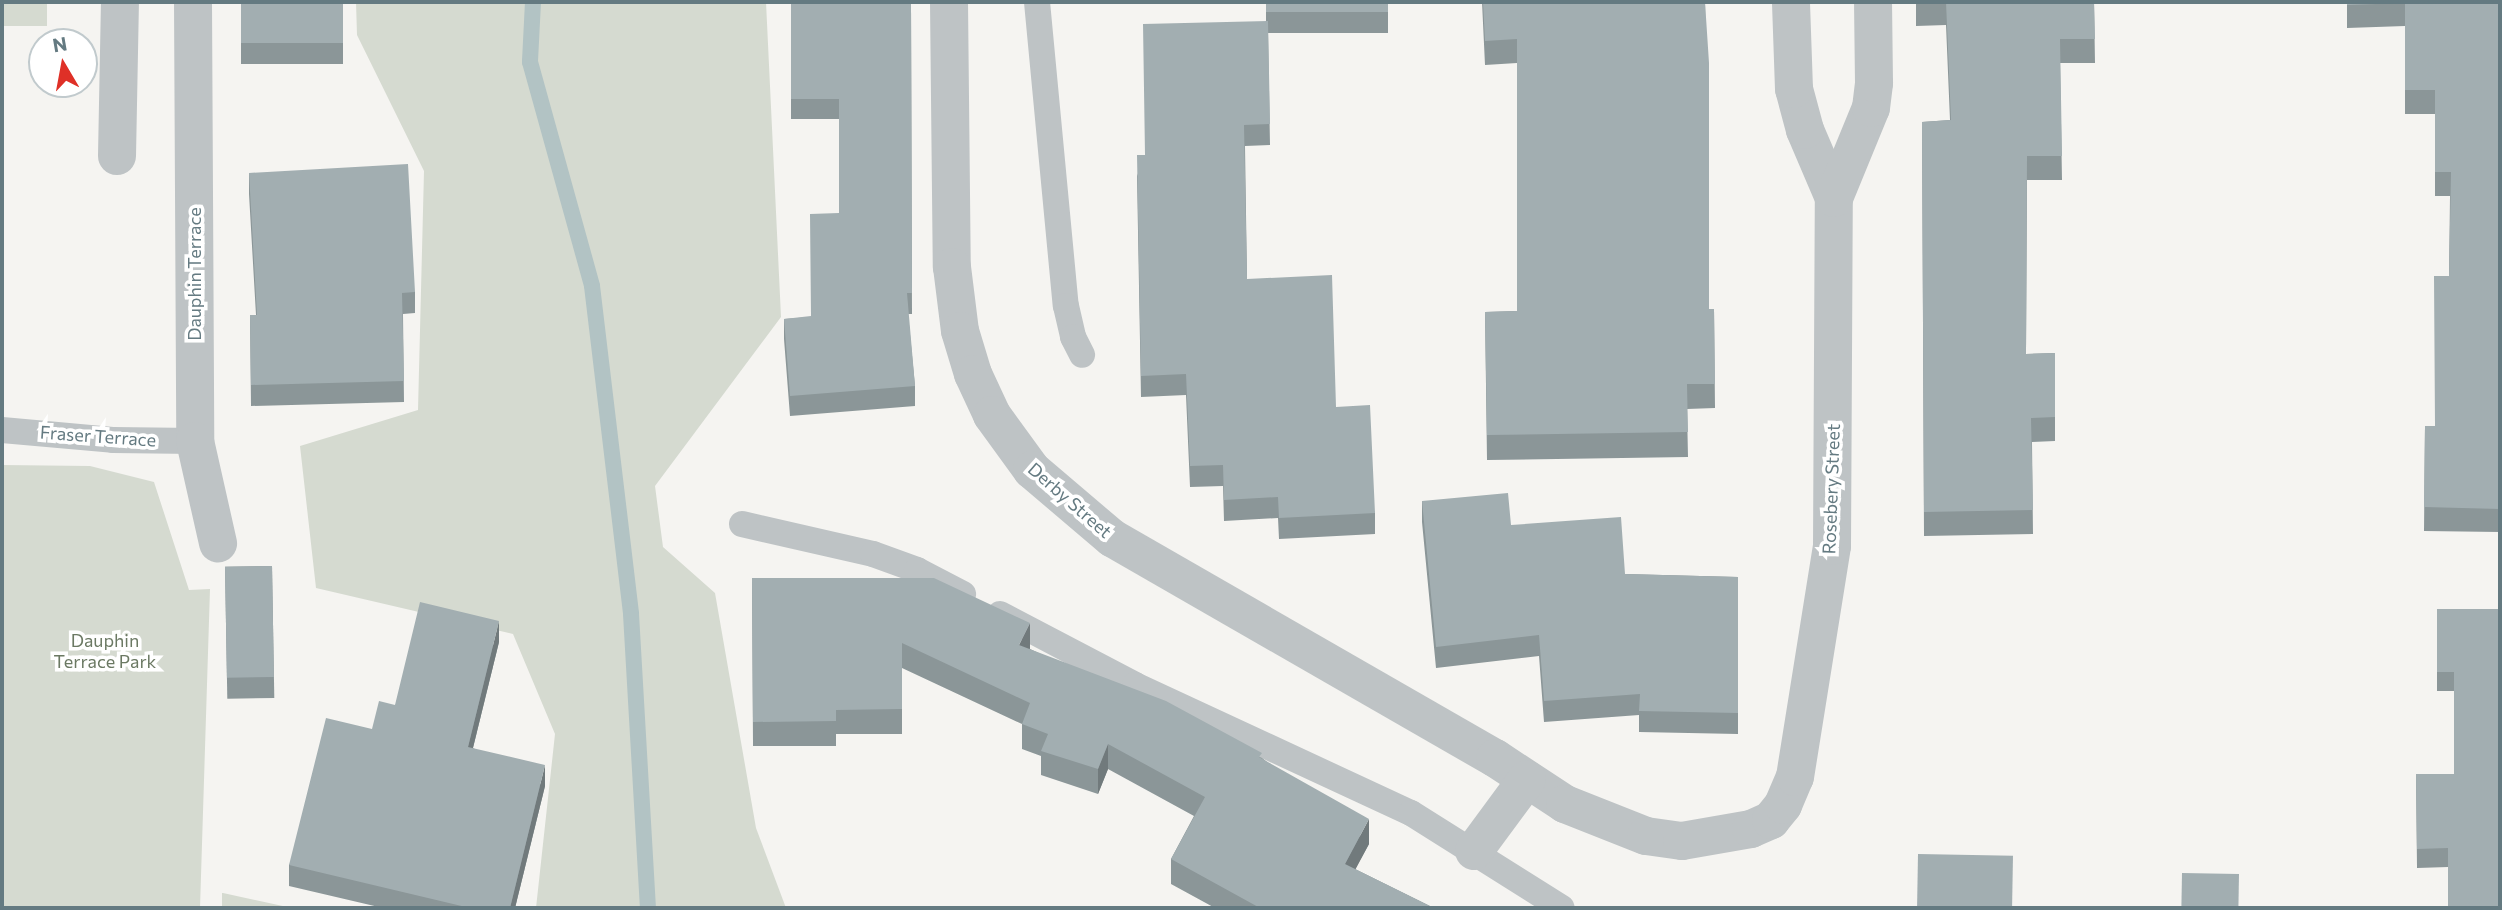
<!DOCTYPE html>
<style>
body{margin:0}
#map{position:relative;width:2502px;height:910px;overflow:hidden;background:#f5f4f1;font-family:Commissioner,sans-serif}
div>[style]{position:absolute}
.green>*{inset:0;background:#d5dad0;transform-origin:0 0}
.stream>*{height:16px;margin:-8px;padding:0 8px;transform-origin:8px;border-radius:8px;background:#b2c3c4}
.service>*{height:26px;margin:-13px;padding:0 13px;transform-origin:13px;border-radius:13px;background:#bec3c5}
.minor>*{height:38px;margin:-19px;padding:0 19px;transform-origin:19px;border-radius:19px;background:#bec3c5}
.wall>*{inset:0;background:#8b9698;transform-origin:0 0}
.shaded-wall>*{inset:0;background:#717a7c}
.building>*{inset:0;background:#a2aeb1;transform-origin:0 0}
span{translate:-50% -50%;white-space:nowrap;text-align:center;line-height:1.15;-webkit-text-stroke:7px #fff;paint-order:stroke}
.street-label{font-size:18px;color:#647a81}
.park-label{font-size:18px;color:#6b7963}
.frame{position:absolute;inset:0;border:4px solid #647a81;pointer-events:none}
.north{position:absolute;left:28px;top:28px;width:70px;height:70px;box-sizing:border-box;background:#fff;border:2px solid #c1cacd;border-radius:50%;rotate:350deg;font-size:19px;font-weight:700;line-height:28px;text-align:center;color:#647a81}
.north::after{content:'';display:block;margin:auto;width:24px;height:32px;background:#df3027;clip-path:polygon(50% 0,100% 100%,50% 72%,0 100%)}
</style>
<div id="map">
<div class="green">
<i style="left:2px;top:2px;width:45px;height:24px"></i>
<i style="clip-path:polygon(356px 2px,766px 2px,781px 317px,655px 486px,663px 547px,715px 593px,756px 828px,786px 908px,536px 908px,555px 734px,513px 634px,316px 588px,300px 446px,418px 410px,424px 171px,357px 35px)"></i>
<i style="clip-path:polygon(2px 465px,90px 466px,154px 482px,189px 590px,210px 589px,200px 908px,2px 908px)"></i>
<i style="clip-path:polygon(222px 893px,223px 893px,292px 908px,222px 908px)"></i>
</div>
<div class="stream">
<i style="left:533px;top:2px;width:60px;rotate:92.9deg"></i>
<i style="left:530px;top:62px;width:232px;rotate:74.5deg"></i>
<i style="left:592px;top:286px;width:330px;rotate:83.2deg"></i>
<i style="left:631px;top:614px;width:294px;rotate:86.7deg"></i>
</div>
<div class="service">
<i style="left:1037px;top:2px;width:305px;rotate:84.6deg"></i>
<i style="left:1066px;top:306px;width:32px;rotate:77deg"></i>
<i style="left:1073px;top:337px;width:20px;rotate:63deg"></i>
<i style="left:2px;top:430px;width:111px;rotate:5.1deg"></i>
<i style="left:113px;top:440px;width:82px;rotate:0.7deg"></i>
<i style="left:742px;top:524px;width:134px;rotate:12.9deg"></i>
<i style="left:873px;top:554px;width:47px;rotate:20deg"></i>
<i style="left:917px;top:570px;width:52px;rotate:27.6deg"></i>
<i style="left:1000px;top:614px;width:153px;rotate:27.7deg"></i>
<i style="left:1135px;top:685px;width:304px;rotate:24.9deg"></i>
<i style="left:1411px;top:813px;width:178px;rotate:32.2deg"></i>
</div>
<div class="minor">
<i style="left:193px;top:2px;width:439px;rotate:89.7deg"></i>
<i style="left:195px;top:441px;width:105px;rotate:77.3deg"></i>
<i style="left:949px;top:2px;width:265px;rotate:89.4deg"></i>
<i style="left:952px;top:267px;width:64px;rotate:82.9deg"></i>
<i style="left:960px;top:331px;width:45px;rotate:73.2deg"></i>
<i style="left:973px;top:374px;width:45px;rotate:65.1deg"></i>
<i style="left:992px;top:415px;width:68px;rotate:54deg"></i>
<i style="left:1032px;top:470px;width:105px;rotate:40.4deg"></i>
<i style="left:1112px;top:538px;width:442px;rotate:29.9deg"></i>
<i style="left:1495px;top:758px;width:84px;rotate:33.3deg"></i>
<i style="left:1565px;top:804px;width:87px;rotate:21.6deg"></i>
<i style="left:1646px;top:836px;width:36px;rotate:8deg"></i>
<i style="left:1682px;top:841px;width:70px;rotate:-9.9deg"></i>
<i style="left:1751px;top:829px;width:22px;rotate:-24deg"></i>
<i style="left:1771px;top:820px;width:19px;rotate:-51deg"></i>
<i style="left:1783px;top:805px;width:30px;rotate:-67deg"></i>
<i style="left:1795px;top:777px;width:234px;rotate:-80.9deg"></i>
<i style="left:1832px;top:546px;width:348px;rotate:-89.7deg"></i>
<i style="left:1834px;top:198px;width:74px;rotate:-113.1deg"></i>
<i style="left:1805px;top:130px;width:42px;rotate:-105deg"></i>
<i style="left:1794px;top:89px;width:87px;rotate:-92deg"></i>
<i style="left:117px;top:156px;width:154px;rotate:-88.9deg"></i>
<i style="left:1834px;top:198px;width:97px;rotate:-67.7deg"></i>
<i style="left:1871px;top:108px;width:25px;rotate:-83deg"></i>
<i style="left:1874px;top:83px;width:81px;rotate:-90.7deg"></i>
<i style="left:1474px;top:851px;width:89px;rotate:-53.6deg"></i>
</div>
<div class="wall">
<i style="left:241px;top:2px;width:102px;height:62px"></i>
<i style="clip-path:polygon(791px 2px,911px 2px,912px 314px,908px 314px,915px 386px,915px 406px,790px 416px,784px 339px,784px 319px,811px 317px,839px 213px,839px 119px,791px 119px)"></i>
<i style="clip-path:polygon(1266px 2px,1388px 2px,1388px 33px,1268px 33px,1270px 145px,1245px 146px,1247px 279px,1336px 407px,1375px 513px,1375px 534px,1279px 539px,1278px 518px,1224px 521px,1223px 486px,1190px 487px,1186px 395px,1141px 397px,1137px 176px,1145px 155px,1266px 21px)"></i>
<i style="clip-path:polygon(1482px 2px,1705px 2px,1709px 309px,1714px 309px,1715px 408px,1687px 409px,1688px 457px,1487px 460px,1485px 312px,1517px 311px,1517px 63px,1485px 65px)"></i>
<i style="clip-path:polygon(1916px 2px,2094px 2px,2095px 63px,2060px 63px,2062px 180px,2027px 180px,2026px 354px,2055px 353px,2055px 441px,2032px 442px,2033px 534px,1924px 536px,1922px 122px,1950px 120px,1946px 25px,1916px 26px)"></i>
<i style="clip-path:polygon(2347px 2px,2500px 2px,2500px 532px,2424px 531px,2425px 426px,2435px 426px,2449px 276px,2450px 196px,2435px 196px,2435px 114px,2405px 114px,2405px 26px,2347px 28px)"></i>
<i style="clip-path:polygon(249px 173px,415px 292px,415px 313px,403px 314px,404px 402px,251px 406px,250px 315px,256px 315px,249px 194px)"></i>
<i style="clip-path:polygon(1422px 501px,1511px 525px,1625px 574px,1738px 577px,1738px 734px,1639px 732px,1639px 715px,1544px 722px,1539px 656px,1436px 668px,1422px 522px)"></i>
<i style="left:272px;top:566px;width:132px;height:47px;rotate:89deg"></i>
<i style="clip-path:polygon(752px 578px,1030px 648px,1030px 649px,1262px 758px,1369px 844px,1355px 869px,1434px 908px,1215px 908px,1171px 884px,1171px 859px,1194px 816px,1108px 769px,1098px 794px,1041px 775px,1041px 756px,1022px 749px,1022px 724px,902px 668px,902px 734px,836px 734px,836px 746px,753px 746px)"></i>
<i style="clip-path:polygon(2437px 609px,2500px 609px,2448px 867px,2417px 868px,2416px 774px,2454px 774px,2454px 691px,2437px 691px)"></i>
<i style="clip-path:polygon(499px 642px,473px 748px,545px 786px,515px 908px,383px 908px,289px 886px,289px 865px,395px 705px)"></i>
</div>
<div class="shaded-wall">
<i style="clip-path:polygon(499px 621px,499px 642px,468px 768px,468px 747px)"></i>
<i style="clip-path:polygon(1030px 623px,1030px 648px,1019px 670px,1019px 645px)"></i>
<i style="clip-path:polygon(1108px 744px,1108px 769px,1098px 794px,1098px 769px)"></i>
<i style="clip-path:polygon(545px 765px,545px 786px,515px 908px,510px 908px)"></i>
<i style="clip-path:polygon(1369px 819px,1369px 844px,1345px 889px,1345px 864px)"></i>
</div>
<div class="building">
<i style="left:241px;top:2px;width:102px;height:41px"></i>
<i style="clip-path:polygon(791px 2px,911px 2px,912px 293px,907px 293px,915px 386px,790px 396px,784px 319px,811px 316px,810px 214px,839px 213px,839px 99px,791px 99px)"></i>
<i style="left:1266px;top:2px;width:122px;height:10px"></i>
<i style="clip-path:polygon(1483px 2px,1705px 2px,1709px 63px,1709px 309px,1714px 309px,1715px 384px,1687px 384px,1688px 432px,1487px 435px,1485px 312px,1517px 311px,1517px 39px,1485px 41px)"></i>
<i style="clip-path:polygon(1946px 2px,2094px 2px,2095px 39px,2060px 39px,2062px 156px,2027px 156px,2026px 354px,2055px 353px,2055px 417px,2031px 418px,2033px 510px,1924px 512px,1922px 122px,1951px 120px)"></i>
<i style="clip-path:polygon(2347px 2px,2500px 2px,2500px 509px,2424px 507px,2425px 426px,2435px 426px,2434px 276px,2449px 276px,2451px 172px,2435px 172px,2435px 90px,2405px 90px,2405px 3px,2347px 5px)"></i>
<i style="clip-path:polygon(1268px 21px,1270px 124px,1244px 125px,1247px 279px,1332px 275px,1336px 407px,1370px 405px,1375px 513px,1279px 518px,1278px 497px,1224px 500px,1223px 465px,1190px 466px,1186px 374px,1141px 376px,1137px 155px,1145px 155px,1143px 24px)"></i>
<i style="clip-path:polygon(2px 93px,3px 93px,2px 287px)"></i>
<i style="clip-path:polygon(408px 164px,415px 292px,402px 293px,404px 381px,251px 385px,250px 315px,257px 315px,249px 173px)"></i>
<i style="clip-path:polygon(1508px 493px,1511px 525px,1621px 517px,1625px 574px,1738px 577px,1738px 713px,1639px 711px,1640px 694px,1544px 701px,1539px 635px,1436px 647px,1422px 501px)"></i>
<i style="left:272px;top:566px;width:111px;height:47px;rotate:89deg"></i>
<i style="clip-path:polygon(752px 578px,934px 578px,1030px 623px,1019px 645px,1166px 701px,1262px 753px,1259px 757px,1369px 819px,1345px 864px,1434px 908px,1260px 908px,1171px 859px,1205px 797px,1108px 744px,1098px 769px,1041px 751px,1048px 734px,1022px 724px,1030px 703px,902px 643px,902px 709px,836px 710px,836px 721px,753px 722px)"></i>
<i style="clip-path:polygon(420px 602px,499px 621px,468px 747px,545px 765px,510px 908px,470px 908px,289px 865px,326px 718px,372px 729px,379px 701px,395px 705px)"></i>
<i style="clip-path:polygon(2437px 609px,2500px 609px,2500px 908px,2448px 908px,2448px 848px,2417px 849px,2416px 774px,2454px 774px,2454px 672px,2437px 672px)"></i>
<i style="left:1918px;top:854px;width:95px;height:54px;rotate:1deg"></i>
<i style="left:2182px;top:873px;width:57px;height:35px;rotate:1deg"></i>
</div>
<div class="street-label">
<span style="left:194px;top:274px;rotate:-90deg">Dauphin Terrace</span>
<span style="left:98px;top:436px;rotate:4deg">Fraser Terrace</span>
<span style="left:1831px;top:489px;rotate:-88deg">Rosebery Street</span>
<span style="left:1070px;top:500px;rotate:41deg">Derby Street</span>
</div>
<div class="park-label">
<span style="left:105px;top:651px">Dauphin<br>Terrace Park</span>
</div>
<div class="frame"></div>
<div class="north">N</div>
</div>
